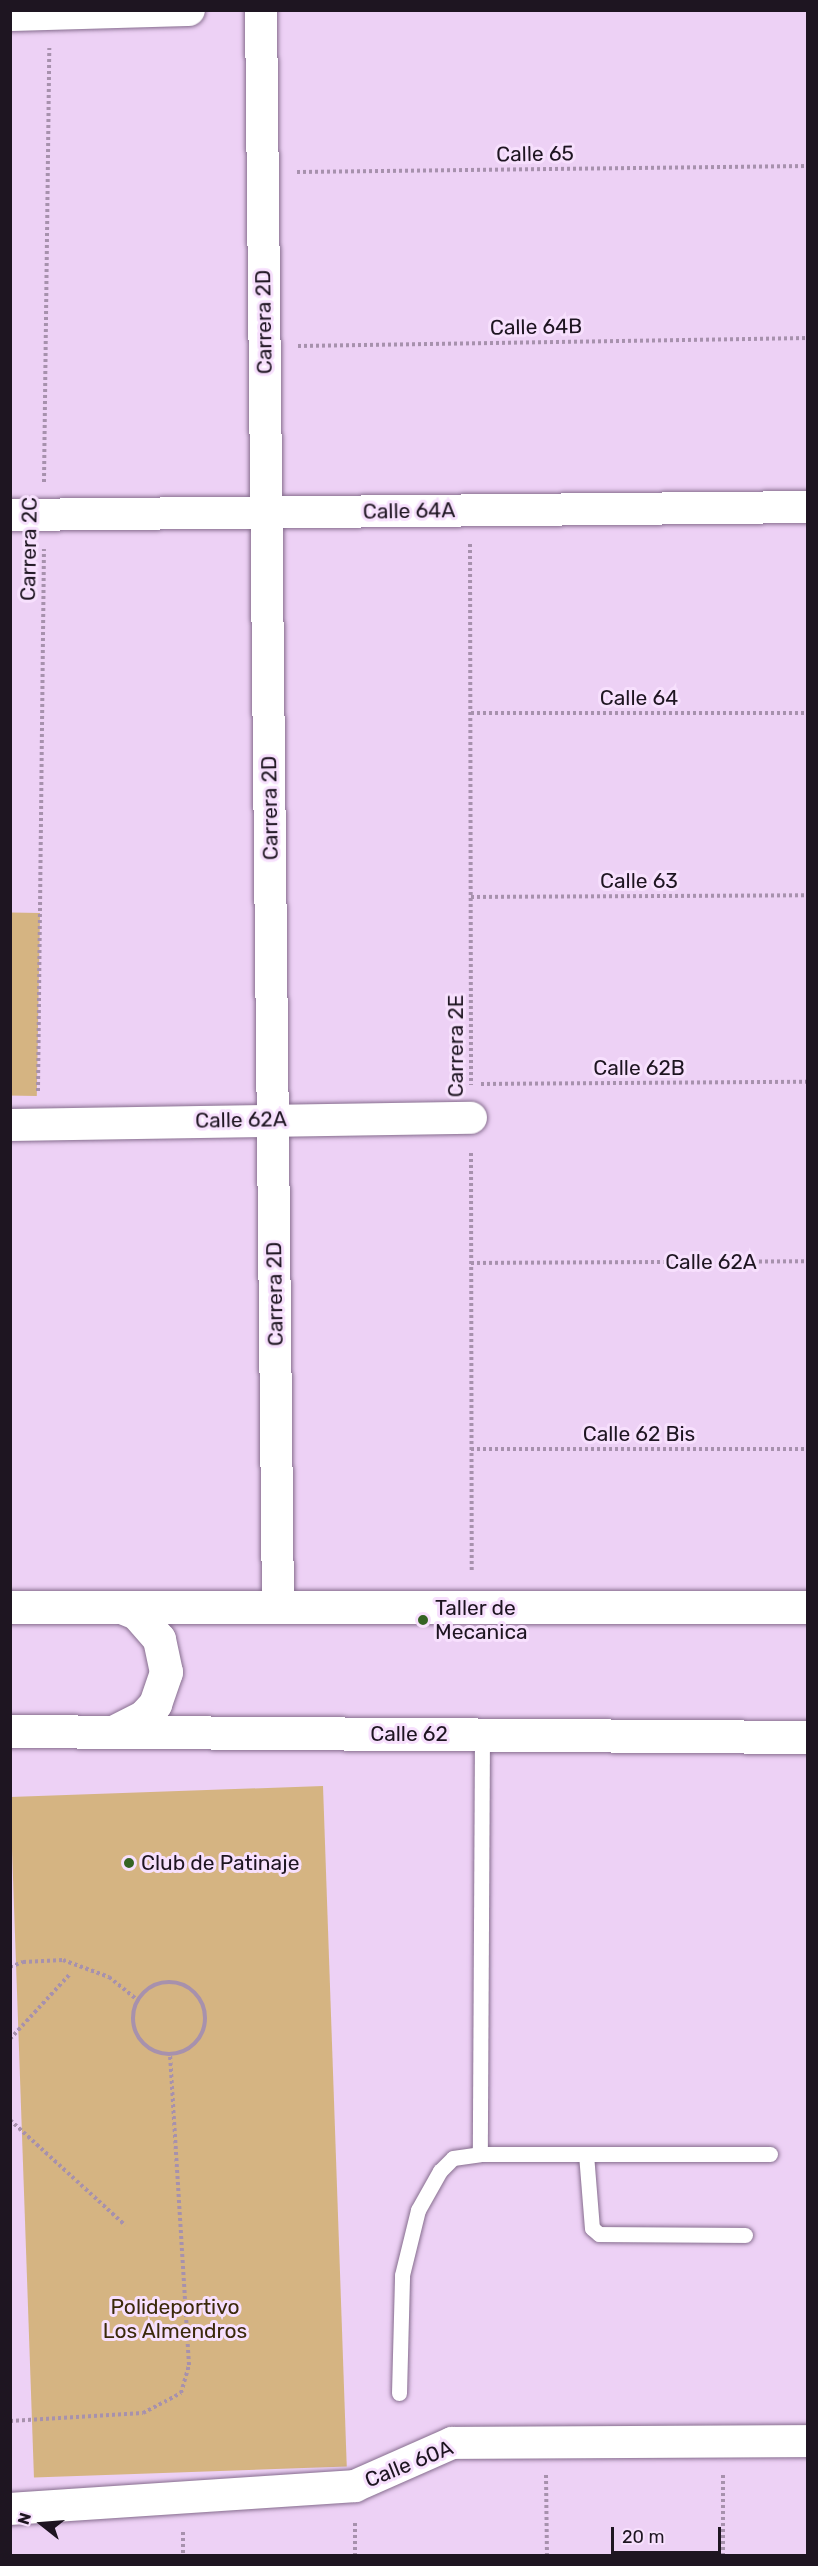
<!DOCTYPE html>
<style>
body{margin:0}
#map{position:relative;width:818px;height:2566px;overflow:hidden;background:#edd1f5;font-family:Rubik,sans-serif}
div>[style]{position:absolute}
.green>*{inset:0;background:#d5b482;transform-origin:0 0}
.path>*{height:4px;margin-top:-2px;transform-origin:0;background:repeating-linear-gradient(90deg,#a791ad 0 3px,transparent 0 6px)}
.path>.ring{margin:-2px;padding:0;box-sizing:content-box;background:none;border:4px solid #a791ad;border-radius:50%}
.roads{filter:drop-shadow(0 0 2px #866d8e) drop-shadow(0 0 2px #866d8e)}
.service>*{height:15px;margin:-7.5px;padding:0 7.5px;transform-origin:7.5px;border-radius:7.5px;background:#fff}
.minor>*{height:32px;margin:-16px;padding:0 16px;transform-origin:16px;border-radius:16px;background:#fff}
.tertiary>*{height:33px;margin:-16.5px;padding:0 16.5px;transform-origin:16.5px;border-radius:16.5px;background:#fff}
.dots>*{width:16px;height:16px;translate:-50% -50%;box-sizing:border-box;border:3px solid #f7e0fd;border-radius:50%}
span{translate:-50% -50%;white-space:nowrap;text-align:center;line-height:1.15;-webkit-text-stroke:6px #f7e0fd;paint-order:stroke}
.street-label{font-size:21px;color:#1e1521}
.poi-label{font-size:21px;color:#1e1521}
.left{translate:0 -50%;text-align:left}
.park-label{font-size:21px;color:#3b290a}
.frame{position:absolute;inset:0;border:12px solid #1e1521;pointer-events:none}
.north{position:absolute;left:12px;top:2494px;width:60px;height:60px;-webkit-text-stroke:4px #f7e0fd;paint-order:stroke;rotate:287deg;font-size:16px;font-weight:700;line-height:24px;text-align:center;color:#1e1521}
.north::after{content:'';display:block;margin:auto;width:21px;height:27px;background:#1e1521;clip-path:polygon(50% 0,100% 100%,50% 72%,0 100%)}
.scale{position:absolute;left:611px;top:2527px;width:110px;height:27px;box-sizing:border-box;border:3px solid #1e1521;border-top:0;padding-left:8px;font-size:18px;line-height:21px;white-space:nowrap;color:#1e1521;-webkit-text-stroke:4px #f7e0fd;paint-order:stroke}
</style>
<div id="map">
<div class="green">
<i style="left:40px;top:913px;width:183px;height:29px;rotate:91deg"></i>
<i style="left:323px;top:1786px;width:681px;height:313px;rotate:88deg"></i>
</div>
<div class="path">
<i style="left:297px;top:172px;width:511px;rotate:-0.67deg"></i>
<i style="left:298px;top:346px;width:510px;rotate:-0.9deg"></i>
<i style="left:44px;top:482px;width:434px;rotate:-89.3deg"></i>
<i style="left:470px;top:544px;width:541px;rotate:89.89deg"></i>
<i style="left:471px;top:713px;width:337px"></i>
<i style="left:471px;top:897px;width:337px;rotate:-0.3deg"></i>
<i style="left:481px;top:1084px;width:327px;rotate:-0.4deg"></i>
<i style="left:38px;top:1091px;width:542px;rotate:-89.37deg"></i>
<i style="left:471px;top:1153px;width:418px;rotate:89.9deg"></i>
<i style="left:471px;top:1263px;width:337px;rotate:-0.3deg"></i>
<i style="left:471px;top:1449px;width:337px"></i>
<i style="left:10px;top:1967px;width:14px;rotate:-21deg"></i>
<i style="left:23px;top:1962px;width:40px;rotate:-2.9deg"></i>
<i style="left:63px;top:1960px;width:49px;rotate:20.3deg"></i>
<i style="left:109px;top:1977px;width:36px;rotate:39deg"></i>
<i class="ring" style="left:133px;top:1982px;width:68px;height:68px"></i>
<i style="left:10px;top:2039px;width:90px;rotate:-47.3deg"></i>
<i style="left:10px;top:2120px;width:156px;rotate:42.4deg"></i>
<i style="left:10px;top:2421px;width:133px;rotate:-3.4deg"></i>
<i style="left:143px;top:2413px;width:43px;rotate:-27.8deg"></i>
<i style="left:181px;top:2393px;width:29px;rotate:-74deg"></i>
<i style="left:189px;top:2365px;width:311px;rotate:-93.5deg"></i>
<i style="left:546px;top:2475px;width:81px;rotate:89.3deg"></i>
<i style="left:723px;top:2475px;width:81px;rotate:90deg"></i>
<i style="left:183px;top:2532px;width:24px;rotate:90deg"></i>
<i style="left:355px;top:2556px;width:36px;rotate:-90deg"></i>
</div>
<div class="roads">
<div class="service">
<i style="left:482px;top:1734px;width:420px;rotate:90.3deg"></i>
<i style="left:480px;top:2154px;width:290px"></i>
<i style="left:586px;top:2154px;width:74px;rotate:85.4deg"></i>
<i style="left:592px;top:2228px;width:9px;rotate:41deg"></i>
<i style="left:599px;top:2234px;width:146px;rotate:0.4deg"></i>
<i style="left:399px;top:2393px;width:118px;rotate:-88.5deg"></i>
<i style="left:402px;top:2275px;width:67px;rotate:-76.2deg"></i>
<i style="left:418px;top:2210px;width:45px;rotate:-60.6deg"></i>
<i style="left:440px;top:2171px;width:18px;rotate:-45deg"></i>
<i style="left:453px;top:2158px;width:27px;rotate:-8deg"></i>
</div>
<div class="minor">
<i style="left:261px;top:10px;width:1595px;rotate:89.39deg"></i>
<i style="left:10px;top:15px;width:179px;rotate:-1.6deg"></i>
<i style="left:10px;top:515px;width:798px;rotate:-0.57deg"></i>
<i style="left:10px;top:1125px;width:461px;rotate:-0.9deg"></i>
<i style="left:10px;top:2509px;width:346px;rotate:-3.8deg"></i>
<i style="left:355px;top:2486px;width:106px;rotate:-23.9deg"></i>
<i style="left:452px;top:2443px;width:356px;rotate:-0.3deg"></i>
</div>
<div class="tertiary">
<i style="left:10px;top:1607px;width:798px"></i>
<i style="left:10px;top:1731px;width:798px;rotate:0.43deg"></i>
<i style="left:115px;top:1731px;width:31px;rotate:-27deg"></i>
<i style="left:143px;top:1717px;width:18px;rotate:-47deg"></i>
<i style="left:155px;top:1704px;width:34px;rotate:-71deg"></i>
<i style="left:166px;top:1672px;width:34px;rotate:-102deg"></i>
<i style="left:159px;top:1639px;width:35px;rotate:-131deg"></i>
<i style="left:136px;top:1613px;width:16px;rotate:-158deg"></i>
</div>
</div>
<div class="dots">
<i style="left:423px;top:1620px;background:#356424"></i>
<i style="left:129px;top:1863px;background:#356424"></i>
</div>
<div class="street-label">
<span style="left:535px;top:154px;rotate:-1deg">Calle 65</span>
<span style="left:264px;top:322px;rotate:-91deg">Carrera 2D</span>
<span style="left:536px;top:327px;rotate:-1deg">Calle 64B</span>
<span style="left:409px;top:511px;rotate:-1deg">Calle 64A</span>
<span style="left:29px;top:549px;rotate:-89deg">Carrera 2C</span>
<span style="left:639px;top:698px">Calle 64</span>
<span style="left:270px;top:808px;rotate:-91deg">Carrera 2D</span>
<span style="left:639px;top:881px">Calle 63</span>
<span style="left:456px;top:1046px;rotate:-90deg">Carrera 2E</span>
<span style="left:639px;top:1068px">Calle 62B</span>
<span style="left:241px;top:1120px;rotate:-1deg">Calle 62A</span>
<span style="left:711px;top:1262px">Calle 62A</span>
<span style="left:275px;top:1294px;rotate:-91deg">Carrera 2D</span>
<span style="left:639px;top:1434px">Calle 62 Bis</span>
<span style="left:409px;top:1734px">Calle 62</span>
<span style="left:409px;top:2464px;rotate:-22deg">Calle 60A</span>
</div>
<div class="poi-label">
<span class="left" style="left:435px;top:1620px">Taller de<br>Mecanica</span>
<span class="left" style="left:141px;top:1863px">Club de Patinaje</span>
</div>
<div class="park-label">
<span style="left:175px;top:2319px">Polideportivo<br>Los Almendros</span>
</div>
<div class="frame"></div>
<div class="north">N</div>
<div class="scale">20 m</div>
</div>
